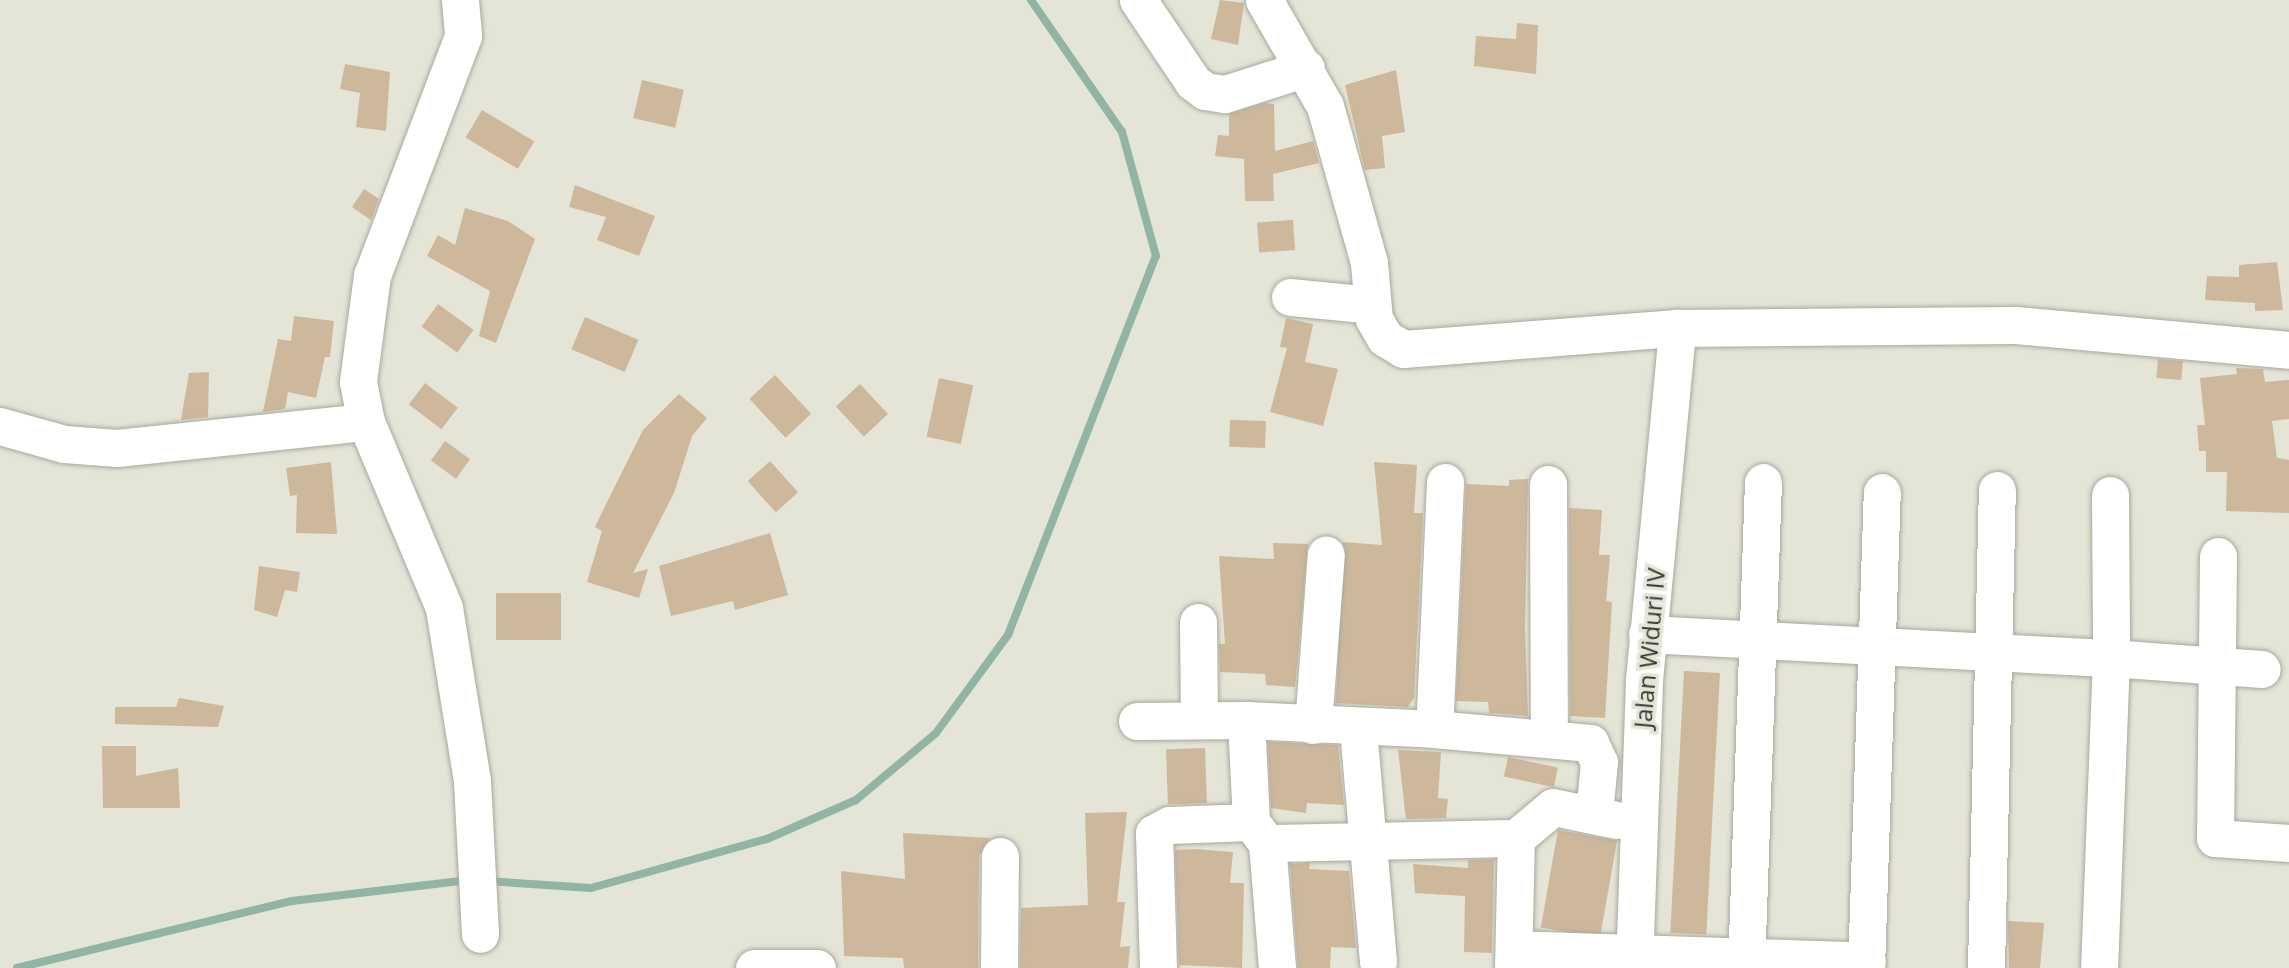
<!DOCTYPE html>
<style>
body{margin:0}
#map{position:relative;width:2289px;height:968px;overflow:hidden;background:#e4e4d7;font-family:"Open Sans",sans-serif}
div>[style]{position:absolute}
.stream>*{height:8px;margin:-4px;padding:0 4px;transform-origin:4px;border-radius:4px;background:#90b5a4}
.building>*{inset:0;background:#ceb89b;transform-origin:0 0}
.roads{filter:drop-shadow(0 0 2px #a9a89c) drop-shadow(0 0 2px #a9a89c)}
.minor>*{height:37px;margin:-18.5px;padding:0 18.5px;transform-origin:18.5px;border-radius:18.5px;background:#fff}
span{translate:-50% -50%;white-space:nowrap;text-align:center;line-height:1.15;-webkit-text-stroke:7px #e4e4d7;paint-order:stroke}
.street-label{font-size:24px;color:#363631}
</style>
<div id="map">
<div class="stream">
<i style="left:487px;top:881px;width:104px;rotate:3.9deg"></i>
<i style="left:591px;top:888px;width:183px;rotate:-15.6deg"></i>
<i style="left:767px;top:839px;width:97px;rotate:-23.7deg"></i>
<i style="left:856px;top:800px;width:104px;rotate:-39.9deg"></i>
<i style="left:936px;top:733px;width:122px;rotate:-53.7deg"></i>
<i style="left:1008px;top:635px;width:407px;rotate:-68.7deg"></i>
<i style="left:1156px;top:256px;width:129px;rotate:-105.3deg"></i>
<i style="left:1122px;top:132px;width:160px;rotate:-124.6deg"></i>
<i style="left:17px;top:968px;width:283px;rotate:-13.7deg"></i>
<i style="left:292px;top:901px;width:176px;rotate:-6.8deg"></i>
</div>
<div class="building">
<i style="clip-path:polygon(1220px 0,1244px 3px,1238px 45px,1211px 39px)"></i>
<i style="clip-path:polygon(1517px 23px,1538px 25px,1536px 74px,1474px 66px,1476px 36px,1516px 39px)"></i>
<i style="clip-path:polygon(345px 64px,390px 72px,386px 131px,356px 127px,360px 93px,340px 89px)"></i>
<i style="clip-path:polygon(1396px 70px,1405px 132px,1382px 136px,1385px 168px,1365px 170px,1345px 85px)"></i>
<i style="left:642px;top:80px;width:43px;height:39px;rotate:13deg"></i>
<i style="clip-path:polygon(1264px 103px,1274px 104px,1275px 151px,1313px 141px,1319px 163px,1273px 174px,1274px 201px,1245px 201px,1244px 159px,1215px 156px,1218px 135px,1229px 136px,1229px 114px)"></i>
<i style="left:482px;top:110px;width:61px;height:32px;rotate:31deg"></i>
<i style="clip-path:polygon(575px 185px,655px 216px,639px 256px,597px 240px,606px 217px,569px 207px)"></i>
<i style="clip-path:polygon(364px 189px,379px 199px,371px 220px,352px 207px)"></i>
<i style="clip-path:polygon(465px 208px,508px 221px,535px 239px,496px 343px,479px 336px,490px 291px,427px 256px,438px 235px,455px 245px)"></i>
<i style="left:1293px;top:220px;width:30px;height:36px;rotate:86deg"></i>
<i style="clip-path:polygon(2277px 262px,2283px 310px,2255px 311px,2255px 303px,2205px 300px,2207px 276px,2239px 277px,2239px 265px)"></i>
<i style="left:438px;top:304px;width:44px;height:28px;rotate:36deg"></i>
<i style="clip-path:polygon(294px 316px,334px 321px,330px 357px,325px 357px,316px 398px,288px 392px,285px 409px,263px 412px,278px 339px,291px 341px)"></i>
<i style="left:585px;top:317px;width:58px;height:35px;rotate:23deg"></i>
<i style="clip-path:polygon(1286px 318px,1313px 324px,1305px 362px,1338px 369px,1323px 426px,1270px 412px,1287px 348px,1280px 347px)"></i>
<i style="left:2158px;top:359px;width:25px;height:19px;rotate:5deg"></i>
<i style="clip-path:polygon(2236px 368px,2263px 369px,2265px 382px,2289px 380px,2289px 419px,2272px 421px,2277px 458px,2289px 460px,2289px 513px,2226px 511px,2227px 472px,2206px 472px,2206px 451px,2199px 451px,2197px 425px,2205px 425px,2200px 378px,2237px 374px)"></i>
<i style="clip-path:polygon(209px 372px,208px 417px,181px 420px,189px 373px)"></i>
<i style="left:775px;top:375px;width:53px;height:35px;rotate:47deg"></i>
<i style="left:939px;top:378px;width:35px;height:60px;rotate:12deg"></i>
<i style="left:425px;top:383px;width:41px;height:27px;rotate:37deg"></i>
<i style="left:860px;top:384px;width:41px;height:33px;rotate:47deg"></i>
<i style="clip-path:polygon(679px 394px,707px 418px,692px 436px,674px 493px,633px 573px,648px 569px,639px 598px,587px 582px,602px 531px,595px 527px,610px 496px,643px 430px)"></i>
<i style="left:1266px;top:421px;width:27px;height:36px;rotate:92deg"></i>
<i style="left:445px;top:441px;width:31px;height:24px;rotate:36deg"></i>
<i style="left:770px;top:461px;width:42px;height:30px;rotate:48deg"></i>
<i style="clip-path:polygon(331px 462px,337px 534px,296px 533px,297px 495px,290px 496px,286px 468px)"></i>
<i style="clip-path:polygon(1374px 462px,1417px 465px,1414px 513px,1423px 513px,1414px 698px,1408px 707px,1336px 703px,1343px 542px,1382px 545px)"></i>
<i style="clip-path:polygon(1528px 479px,1525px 627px,1528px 716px,1489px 713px,1488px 702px,1456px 701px,1466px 484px,1509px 486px,1509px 480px)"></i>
<i style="clip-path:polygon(1569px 508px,1602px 510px,1599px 555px,1610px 555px,1606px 601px,1612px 602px,1605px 718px,1570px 716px)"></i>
<i style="clip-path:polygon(770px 533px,788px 595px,735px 610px,733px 601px,671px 616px,659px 566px)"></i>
<i style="clip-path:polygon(1273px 543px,1308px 544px,1295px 687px,1266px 685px,1265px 674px,1220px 672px,1219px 644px,1225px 644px,1219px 556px,1274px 559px)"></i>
<i style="clip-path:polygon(259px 566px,300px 572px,297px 592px,285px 590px,277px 617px,254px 610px)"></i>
<i style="left:496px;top:593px;width:65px;height:47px"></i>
<i style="left:1684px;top:671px;width:36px;height:262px;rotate:3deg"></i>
<i style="clip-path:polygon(179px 698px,224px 706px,218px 727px,115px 724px,115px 707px,176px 707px)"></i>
<i style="clip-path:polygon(1268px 742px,1338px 745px,1344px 805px,1307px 803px,1306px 813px,1271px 808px)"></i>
<i style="clip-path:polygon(102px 746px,136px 746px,136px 776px,178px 768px,180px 808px,103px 808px)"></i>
<i style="left:1205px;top:748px;width:55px;height:39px;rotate:88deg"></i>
<i style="clip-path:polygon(1398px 750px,1441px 752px,1438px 798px,1448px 799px,1446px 818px,1406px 819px)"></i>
<i style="left:1508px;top:757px;width:51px;height:20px;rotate:12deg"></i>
<i style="clip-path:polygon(1127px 812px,1117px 902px,1125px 902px,1120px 947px,1130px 946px,1128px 968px,1020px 968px,1021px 908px,1088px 905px,1085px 813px)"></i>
<i style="left:1558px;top:830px;width:60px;height:99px;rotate:10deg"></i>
<i style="clip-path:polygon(903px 833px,990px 838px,979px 856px,978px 968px,904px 968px,903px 958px,844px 956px,841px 871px,905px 879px)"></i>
<i style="clip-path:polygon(1195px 849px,1233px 852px,1230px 883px,1244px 883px,1242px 968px,1179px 965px,1175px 850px)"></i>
<i style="clip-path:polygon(1494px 859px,1492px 953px,1464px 952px,1465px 896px,1415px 893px,1413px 864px,1468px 868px,1468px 860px)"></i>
<i style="clip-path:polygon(1310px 863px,1309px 869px,1349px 871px,1356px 948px,1331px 947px,1330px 968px,1298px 968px,1290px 864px)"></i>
<i style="clip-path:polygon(2008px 921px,2044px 923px,2040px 968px,2009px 968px)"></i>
</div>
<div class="roads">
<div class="minor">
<i style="left:460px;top:0;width:36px;rotate:85deg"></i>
<i style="left:463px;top:36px;width:256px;rotate:110.8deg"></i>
<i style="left:372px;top:275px;width:108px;rotate:97.5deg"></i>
<i style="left:358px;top:382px;width:41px;rotate:78.7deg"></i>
<i style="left:366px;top:422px;width:202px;rotate:67.2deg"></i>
<i style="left:444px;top:608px;width:175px;rotate:80.8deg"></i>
<i style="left:472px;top:781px;width:153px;rotate:87deg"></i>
<i style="left:1138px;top:0;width:99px;rotate:56.1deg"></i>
<i style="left:1193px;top:82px;width:15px;rotate:37deg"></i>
<i style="left:1205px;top:91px;width:20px;rotate:9deg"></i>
<i style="left:1225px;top:94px;width:85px;rotate:-17.8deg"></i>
<i style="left:1264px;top:0;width:122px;rotate:60.1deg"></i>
<i style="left:1325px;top:106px;width:163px;rotate:74.3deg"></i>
<i style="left:1369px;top:263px;width:56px;rotate:84.9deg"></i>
<i style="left:1374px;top:319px;width:22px;rotate:60deg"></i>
<i style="left:1385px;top:338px;width:21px;rotate:31deg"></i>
<i style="left:1403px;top:349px;width:275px;rotate:-4.4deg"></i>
<i style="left:1677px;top:328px;width:339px;rotate:-0.5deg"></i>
<i style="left:2016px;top:325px;width:274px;rotate:5.2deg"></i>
<i style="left:1290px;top:297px;width:81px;rotate:5.6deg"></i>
<i style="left:0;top:426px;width:66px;rotate:15.7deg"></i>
<i style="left:64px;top:444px;width:53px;rotate:4.3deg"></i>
<i style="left:117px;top:448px;width:250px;rotate:-6deg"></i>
<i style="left:1445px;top:482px;width:247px;rotate:92.5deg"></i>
<i style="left:1434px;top:729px;width:157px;rotate:5.1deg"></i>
<i style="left:1590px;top:743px;width:21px;rotate:65deg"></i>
<i style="left:1599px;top:762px;width:52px;rotate:95.5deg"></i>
<i style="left:1548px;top:484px;width:253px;rotate:89.8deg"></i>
<i style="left:2110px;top:495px;width:163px;rotate:89.6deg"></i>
<i style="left:2111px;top:658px;width:151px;rotate:4.2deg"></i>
<i style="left:2218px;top:556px;width:282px;rotate:90.6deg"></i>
<i style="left:2215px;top:838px;width:74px;rotate:3.9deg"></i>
<i style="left:1198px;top:622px;width:95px;rotate:89.4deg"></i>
<i style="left:1647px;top:634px;width:465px;rotate:3deg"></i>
<i style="left:2111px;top:658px;width:310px;rotate:92.2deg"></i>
<i style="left:1246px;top:720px;width:188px;rotate:2.7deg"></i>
<i style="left:1137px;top:721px;width:109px;rotate:-0.5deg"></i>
<i style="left:1246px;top:720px;width:102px;rotate:87.2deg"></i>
<i style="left:1313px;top:725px;width:171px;rotate:-85.7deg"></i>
<i style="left:1358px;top:728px;width:235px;rotate:85.1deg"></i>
<i style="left:1267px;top:843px;width:249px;rotate:-1.2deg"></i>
<i style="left:1514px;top:949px;width:353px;rotate:1.9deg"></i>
<i style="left:754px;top:968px;width:63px"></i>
<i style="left:999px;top:968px;width:112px;rotate:-89.5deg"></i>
<i style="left:1158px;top:968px;width:135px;rotate:-91.7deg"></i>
<i style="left:1154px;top:833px;width:17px;rotate:-28deg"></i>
<i style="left:1169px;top:825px;width:82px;rotate:-2.1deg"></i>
<i style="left:1251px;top:822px;width:26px;rotate:53deg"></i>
<i style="left:1267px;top:843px;width:125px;rotate:85.4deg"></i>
<i style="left:1513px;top:968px;width:130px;rotate:-88.7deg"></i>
<i style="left:1516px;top:838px;width:48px;rotate:-40deg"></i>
<i style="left:1553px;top:807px;width:64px;rotate:11.7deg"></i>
<i style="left:1634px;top:968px;width:288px;rotate:-88deg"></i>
<i style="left:1644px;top:680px;width:354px;rotate:-84.6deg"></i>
<i style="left:1746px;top:968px;width:486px;rotate:-88deg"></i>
<i style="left:1866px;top:968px;width:476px;rotate:-88.1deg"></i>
<i style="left:1986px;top:968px;width:478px;rotate:-88.7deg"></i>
</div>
</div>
<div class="street-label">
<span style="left:1649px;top:648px;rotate:-85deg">Jalan Widuri IV</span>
</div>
</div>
